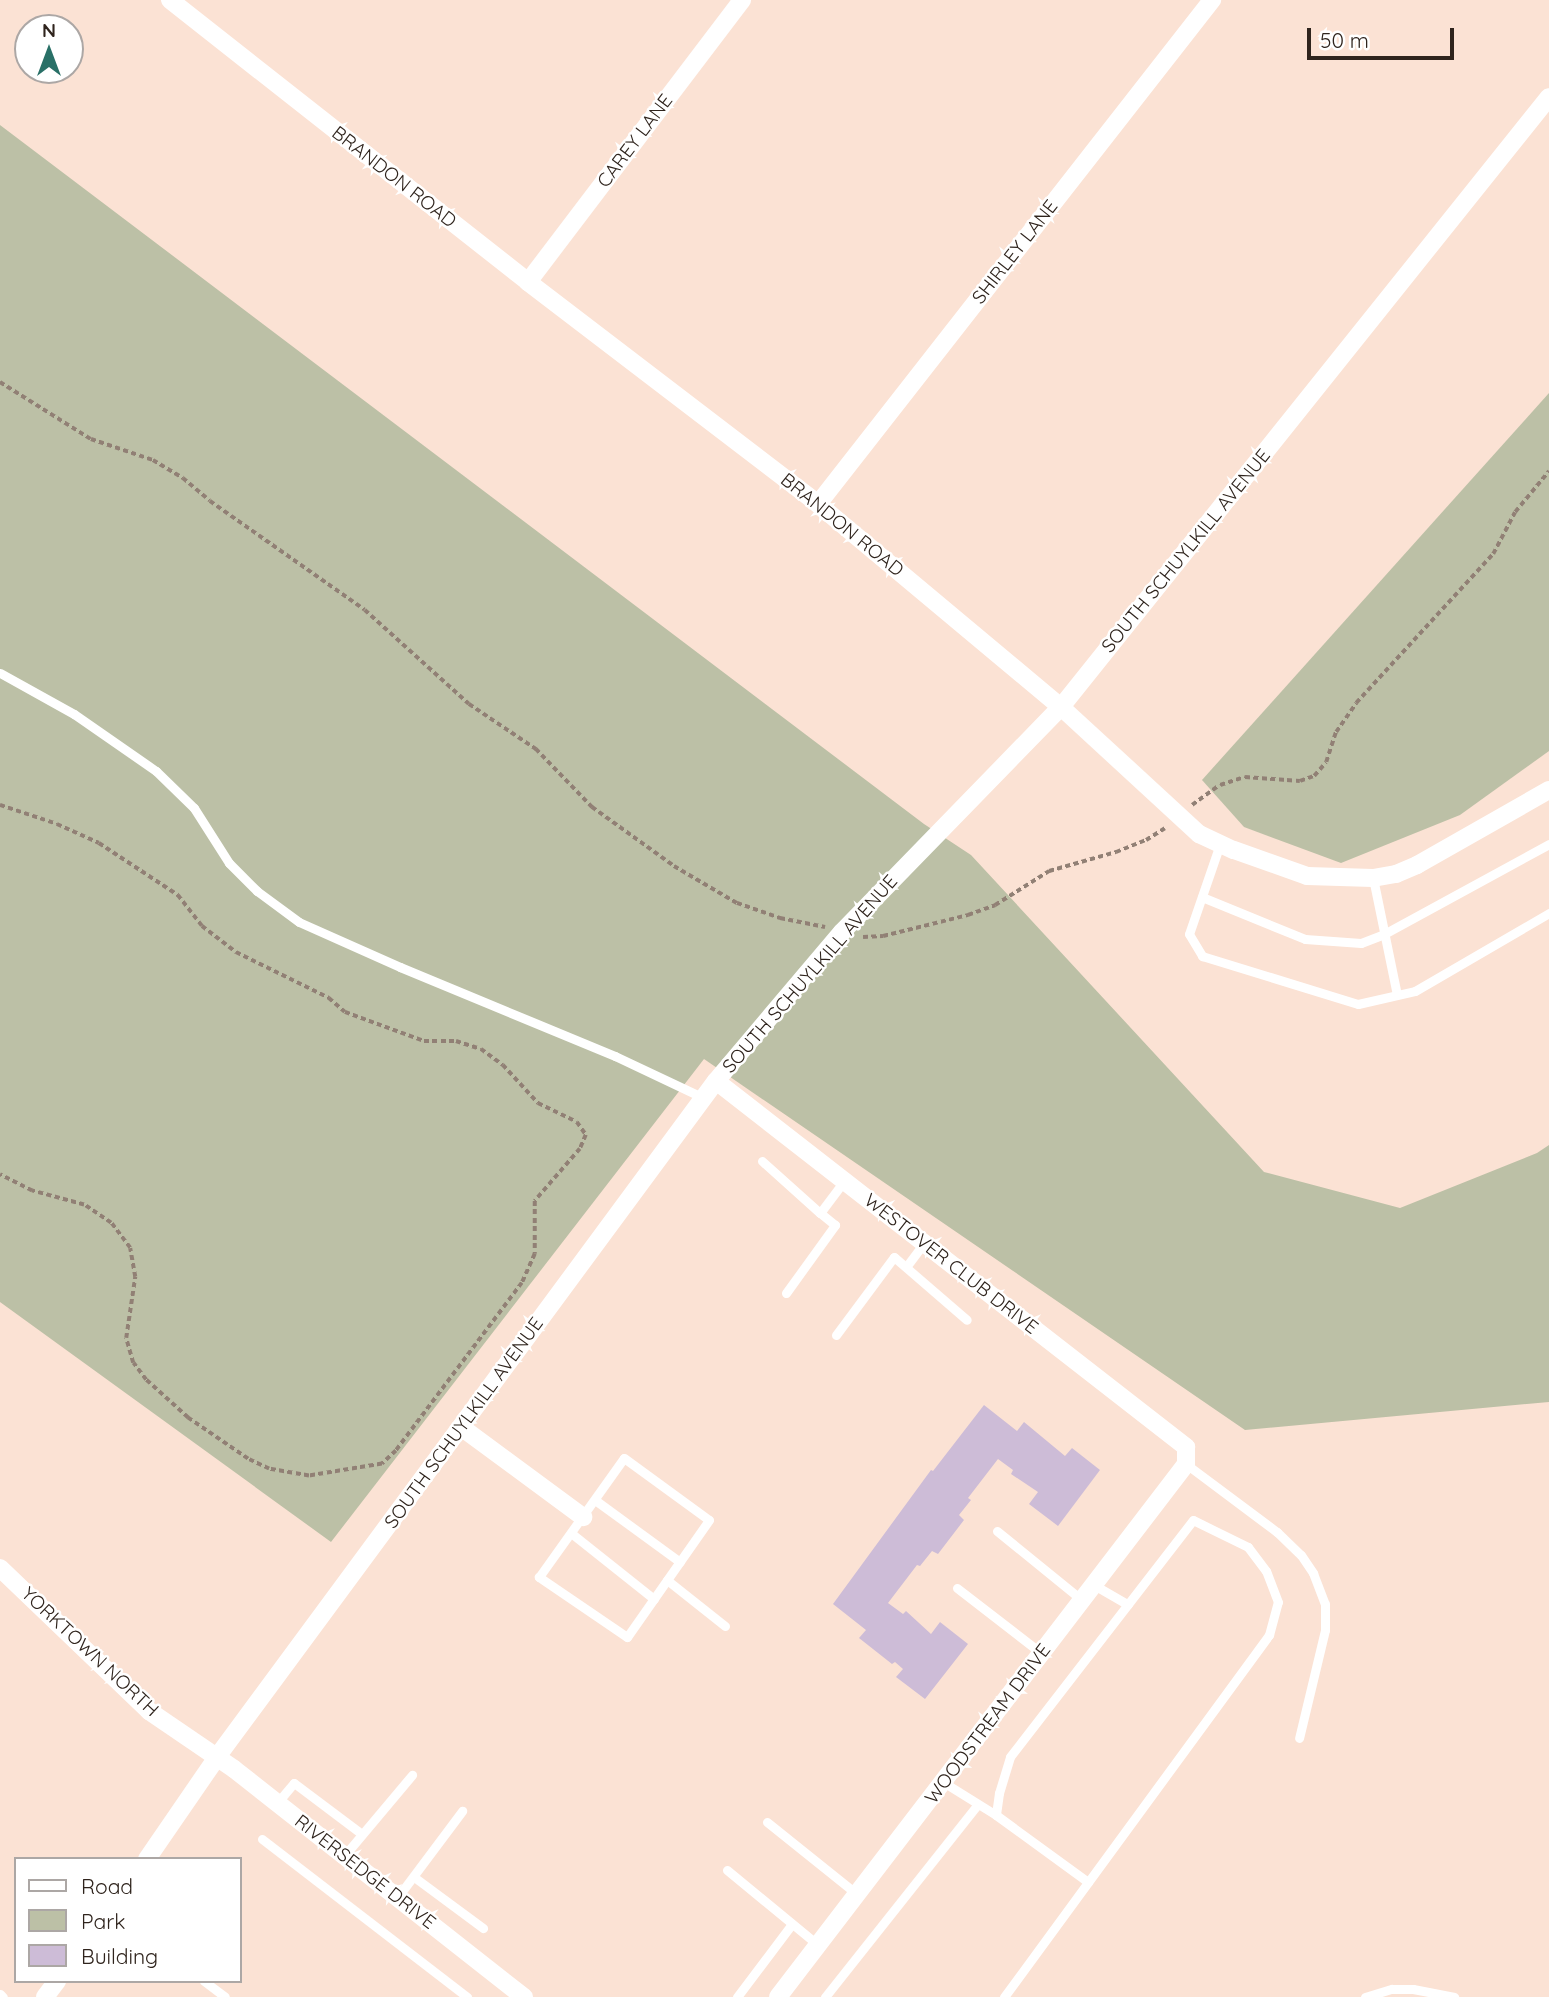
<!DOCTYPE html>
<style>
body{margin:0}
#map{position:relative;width:1549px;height:1997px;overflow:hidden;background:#fbe2d4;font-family:Quicksand,sans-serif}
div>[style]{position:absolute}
.green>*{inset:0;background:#bcc0a6}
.building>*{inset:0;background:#cdbcd7}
.path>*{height:3.5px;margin-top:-1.75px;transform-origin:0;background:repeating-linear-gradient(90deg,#918075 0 5px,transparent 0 8.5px)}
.service>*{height:9px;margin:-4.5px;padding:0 4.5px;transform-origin:4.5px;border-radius:4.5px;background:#fff}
.minor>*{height:18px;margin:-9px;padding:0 9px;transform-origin:9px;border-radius:9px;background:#fff}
span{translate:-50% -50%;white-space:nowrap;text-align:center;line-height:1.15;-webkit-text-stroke:5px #fff;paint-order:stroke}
.street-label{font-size:19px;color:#2f241d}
.legend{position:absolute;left:14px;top:1857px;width:228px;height:126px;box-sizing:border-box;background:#fff;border:2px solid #aca7a5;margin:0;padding:9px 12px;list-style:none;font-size:21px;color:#2f241d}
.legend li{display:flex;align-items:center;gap:14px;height:35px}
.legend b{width:35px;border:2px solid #aca7a5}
.north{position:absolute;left:14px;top:14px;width:70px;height:70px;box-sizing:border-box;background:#fff;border:2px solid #aca7a5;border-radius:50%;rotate:0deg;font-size:19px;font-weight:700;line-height:28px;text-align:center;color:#2f241d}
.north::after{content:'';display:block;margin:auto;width:24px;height:32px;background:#297067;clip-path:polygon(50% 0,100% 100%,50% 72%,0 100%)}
.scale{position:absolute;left:1307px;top:28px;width:147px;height:32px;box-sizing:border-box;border:4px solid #2f241d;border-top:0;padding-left:9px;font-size:21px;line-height:24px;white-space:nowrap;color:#2f241d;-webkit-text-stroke:5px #fff;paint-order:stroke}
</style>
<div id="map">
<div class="green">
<i style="clip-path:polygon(0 125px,924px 824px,971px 855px,1264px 1172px,1400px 1208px,1537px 1153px,1549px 1145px,1549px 1402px,1245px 1430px,704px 1059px,331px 1542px,0 1302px)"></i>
<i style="clip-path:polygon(1549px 393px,1549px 751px,1460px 815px,1341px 863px,1244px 827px,1202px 780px)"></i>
</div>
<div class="building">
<i style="clip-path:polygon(984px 1405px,1017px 1431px,1024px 1422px,1065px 1456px,1072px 1448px,1100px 1470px,1058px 1526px,1029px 1504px,1038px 1492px,1011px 1474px,1013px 1470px,998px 1459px,968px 1498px,971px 1500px,959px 1515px,964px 1520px,938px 1554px,932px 1551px,920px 1566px,917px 1565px,888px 1603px,903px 1614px,906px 1611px,931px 1634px,940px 1622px,968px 1644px,925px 1699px,896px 1677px,903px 1669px,895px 1662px,892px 1664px,859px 1638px,866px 1630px,833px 1604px,931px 1470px,933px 1471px)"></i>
</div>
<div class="path">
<i style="left:0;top:382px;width:107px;rotate:32.1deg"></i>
<i style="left:91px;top:439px;width:65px;rotate:18.7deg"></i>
<i style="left:153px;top:460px;width:35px;rotate:31deg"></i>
<i style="left:183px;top:478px;width:35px;rotate:40deg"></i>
<i style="left:210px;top:501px;width:189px;rotate:35.1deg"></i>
<i style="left:365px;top:610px;width:140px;rotate:42.1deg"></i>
<i style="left:469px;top:704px;width:81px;rotate:33.9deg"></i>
<i style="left:536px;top:749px;width:81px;rotate:46deg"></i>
<i style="left:592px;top:807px;width:101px;rotate:35.7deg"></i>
<i style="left:674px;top:866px;width:73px;rotate:30.4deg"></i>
<i style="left:737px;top:903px;width:46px;rotate:19.2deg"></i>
<i style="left:780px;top:918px;width:46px;rotate:11.3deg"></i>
<i style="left:0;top:805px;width:60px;rotate:18.4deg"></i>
<i style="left:57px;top:824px;width:46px;rotate:24.3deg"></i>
<i style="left:99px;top:843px;width:95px;rotate:33.4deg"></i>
<i style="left:178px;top:895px;width:39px;rotate:52deg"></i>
<i style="left:202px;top:926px;width:43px;rotate:37.4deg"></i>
<i style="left:236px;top:952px;width:104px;rotate:26.3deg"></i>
<i style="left:329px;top:998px;width:21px;rotate:41deg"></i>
<i style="left:345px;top:1012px;width:84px;rotate:20.2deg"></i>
<i style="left:424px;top:1041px;width:32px"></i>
<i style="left:456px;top:1041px;width:26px;rotate:18deg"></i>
<i style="left:481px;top:1049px;width:27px;rotate:36deg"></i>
<i style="left:503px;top:1065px;width:52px;rotate:47.4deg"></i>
<i style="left:538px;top:1103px;width:43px;rotate:26deg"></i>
<i style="left:577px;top:1122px;width:16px;rotate:55deg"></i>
<i style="left:586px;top:1135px;width:15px;rotate:113deg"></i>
<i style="left:580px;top:1149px;width:69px;rotate:130.9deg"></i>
<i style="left:535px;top:1201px;width:53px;rotate:90deg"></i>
<i style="left:535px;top:1254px;width:32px;rotate:114deg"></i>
<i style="left:522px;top:1283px;width:210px;rotate:126.9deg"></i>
<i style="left:396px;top:1451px;width:19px;rotate:137deg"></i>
<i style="left:382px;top:1464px;width:74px;rotate:170.7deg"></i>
<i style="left:309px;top:1476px;width:41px;rotate:-170.1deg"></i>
<i style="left:269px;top:1469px;width:23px;rotate:-155deg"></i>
<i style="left:248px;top:1459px;width:73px;rotate:-145.7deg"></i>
<i style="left:188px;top:1418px;width:57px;rotate:-137.9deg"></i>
<i style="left:146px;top:1380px;width:21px;rotate:-127deg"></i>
<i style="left:133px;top:1363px;width:26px;rotate:-106deg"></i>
<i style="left:126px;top:1338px;width:62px;rotate:-81.6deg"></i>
<i style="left:135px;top:1277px;width:29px;rotate:-100deg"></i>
<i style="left:130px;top:1248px;width:31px;rotate:-127deg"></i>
<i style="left:111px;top:1223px;width:32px;rotate:-146deg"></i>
<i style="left:84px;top:1205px;width:54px;rotate:-164.9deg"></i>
<i style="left:32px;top:1191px;width:36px;rotate:-153deg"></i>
<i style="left:1192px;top:805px;width:34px;rotate:-36deg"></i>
<i style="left:1220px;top:785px;width:26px;rotate:-18deg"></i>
<i style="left:1245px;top:777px;width:55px;rotate:4.2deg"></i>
<i style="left:1300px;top:781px;width:15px;rotate:-20deg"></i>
<i style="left:1314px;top:776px;width:18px;rotate:-49deg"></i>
<i style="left:1326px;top:762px;width:32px;rotate:-72deg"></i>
<i style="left:1336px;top:732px;width:35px;rotate:-55deg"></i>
<i style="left:1356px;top:703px;width:202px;rotate:-47.4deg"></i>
<i style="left:1493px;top:554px;width:47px;rotate:-62.4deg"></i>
<i style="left:1515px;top:512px;width:53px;rotate:-50.3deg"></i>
<i style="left:863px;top:937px;width:20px;rotate:-3deg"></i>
<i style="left:883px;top:936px;width:88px;rotate:-13.9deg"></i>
<i style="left:968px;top:915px;width:29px;rotate:-20deg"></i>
<i style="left:995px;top:905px;width:64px;rotate:-32.2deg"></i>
<i style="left:1049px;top:871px;width:70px;rotate:-15.8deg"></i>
<i style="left:1116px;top:852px;width:32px;rotate:-22deg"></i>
<i style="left:1146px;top:840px;width:22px;rotate:-32deg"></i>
</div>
<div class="service">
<i style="left:0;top:673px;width:85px;rotate:29deg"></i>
<i style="left:74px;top:714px;width:100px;rotate:34.8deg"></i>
<i style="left:156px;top:771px;width:53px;rotate:44.2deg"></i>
<i style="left:194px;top:808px;width:65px;rotate:57.5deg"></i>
<i style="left:229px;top:863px;width:40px;rotate:45deg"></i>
<i style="left:257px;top:891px;width:52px;rotate:36.4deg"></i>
<i style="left:299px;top:922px;width:111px;rotate:24deg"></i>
<i style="left:400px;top:967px;width:233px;rotate:22.5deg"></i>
<i style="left:615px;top:1056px;width:98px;rotate:25.3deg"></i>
<i style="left:1220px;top:844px;width:95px;rotate:109deg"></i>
<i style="left:1189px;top:934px;width:26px;rotate:59deg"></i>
<i style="left:1202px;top:956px;width:163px;rotate:17.1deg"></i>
<i style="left:1358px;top:1004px;width:58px;rotate:-12.8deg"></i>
<i style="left:1415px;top:991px;width:155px;rotate:-30.2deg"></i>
<i style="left:1373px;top:878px;width:119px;rotate:78.4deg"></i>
<i style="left:1202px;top:897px;width:111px;rotate:22.2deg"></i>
<i style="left:1305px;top:939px;width:56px;rotate:4.1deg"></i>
<i style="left:1361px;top:943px;width:25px;rotate:-21deg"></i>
<i style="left:1384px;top:934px;width:188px;rotate:-28.6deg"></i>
<i style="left:762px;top:1161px;width:78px;rotate:41.9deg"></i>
<i style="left:820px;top:1213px;width:40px;rotate:-53deg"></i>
<i style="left:906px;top:1267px;width:30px;rotate:-53deg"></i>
<i style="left:786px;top:1293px;width:84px;rotate:-54.2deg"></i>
<i style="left:835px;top:1225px;width:19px;rotate:-141deg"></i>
<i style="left:836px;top:1335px;width:97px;rotate:-53.4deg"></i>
<i style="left:894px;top:1257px;width:96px;rotate:40.8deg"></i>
<i style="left:624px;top:1458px;width:105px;rotate:36.1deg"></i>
<i style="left:709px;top:1520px;width:143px;rotate:125deg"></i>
<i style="left:627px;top:1637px;width:107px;rotate:-145.7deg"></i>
<i style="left:539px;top:1577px;width:146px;rotate:-54.5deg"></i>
<i style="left:1186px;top:1464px;width:114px;rotate:36.8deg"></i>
<i style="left:1277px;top:1532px;width:33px;rotate:44deg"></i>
<i style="left:1301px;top:1555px;width:22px;rotate:56deg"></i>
<i style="left:1313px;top:1573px;width:33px;rotate:69deg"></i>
<i style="left:1325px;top:1604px;width:26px;rotate:90deg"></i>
<i style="left:1325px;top:1630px;width:111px;rotate:103.5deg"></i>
<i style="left:595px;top:1500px;width:105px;rotate:36.1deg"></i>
<i style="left:997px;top:1531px;width:109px;rotate:39.1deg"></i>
<i style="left:571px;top:1533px;width:106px;rotate:38.5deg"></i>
<i style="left:667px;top:1580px;width:74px;rotate:38.4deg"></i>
<i style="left:1094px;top:1585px;width:39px;rotate:30deg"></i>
<i style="left:957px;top:1588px;width:106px;rotate:37.7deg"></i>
<i style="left:943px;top:1782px;width:62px;rotate:31.9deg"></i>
<i style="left:277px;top:1803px;width:26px;rotate:-50deg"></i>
<i style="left:294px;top:1783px;width:85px;rotate:36.9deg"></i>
<i style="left:767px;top:1822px;width:115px;rotate:38.7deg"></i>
<i style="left:262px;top:1839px;width:259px;rotate:37.6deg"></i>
<i style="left:344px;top:1856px;width:106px;rotate:-50deg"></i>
<i style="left:727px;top:1870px;width:118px;rotate:39.5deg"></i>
<i style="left:414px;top:1877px;width:86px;rotate:36.5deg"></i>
<i style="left:397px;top:1898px;width:109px;rotate:-53.2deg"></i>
<i style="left:204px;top:1981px;width:26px;rotate:37deg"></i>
<i style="left:0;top:1994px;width:4px;rotate:45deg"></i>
<i style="left:737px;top:1997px;width:91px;rotate:-53deg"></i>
<i style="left:825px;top:1997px;width:246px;rotate:-51.6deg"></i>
<i style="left:1004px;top:1997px;width:449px;rotate:-53.8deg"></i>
<i style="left:1269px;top:1635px;width:34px;rotate:-75deg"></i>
<i style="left:1278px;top:1602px;width:33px;rotate:-111deg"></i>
<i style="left:1266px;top:1571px;width:30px;rotate:-127deg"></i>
<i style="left:1248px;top:1547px;width:61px;rotate:-153.9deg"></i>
<i style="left:1193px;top:1520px;width:299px;rotate:127.7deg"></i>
<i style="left:1010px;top:1757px;width:38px;rotate:107deg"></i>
<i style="left:999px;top:1793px;width:22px;rotate:98deg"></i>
<i style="left:996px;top:1815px;width:114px;rotate:36.1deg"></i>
<i style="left:1365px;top:1997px;width:28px;rotate:-17deg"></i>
<i style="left:1392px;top:1989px;width:21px"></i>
<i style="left:1413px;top:1989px;width:42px;rotate:11deg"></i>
</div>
<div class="minor">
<i style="left:170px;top:0;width:456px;rotate:38.2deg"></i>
<i style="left:528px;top:282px;width:365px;rotate:37.4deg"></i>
<i style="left:818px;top:504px;width:317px;rotate:39.9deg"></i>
<i style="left:1061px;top:707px;width:188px;rotate:42.6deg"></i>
<i style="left:1199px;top:834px;width:38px;rotate:25deg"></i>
<i style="left:1234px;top:850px;width:77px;rotate:19.6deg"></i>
<i style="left:1307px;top:876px;width:66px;rotate:1.7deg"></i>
<i style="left:1373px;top:878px;width:23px;rotate:-10deg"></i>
<i style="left:1396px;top:874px;width:23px;rotate:-23deg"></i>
<i style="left:1417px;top:865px;width:152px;rotate:-29.6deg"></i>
<i style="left:528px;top:282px;width:354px;rotate:-52.8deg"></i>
<i style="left:818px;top:504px;width:640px;rotate:-51.98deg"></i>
<i style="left:716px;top:1081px;width:596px;rotate:37.91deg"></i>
<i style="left:1186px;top:1447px;width:17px;rotate:90deg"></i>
<i style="left:1186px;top:1464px;width:671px;rotate:127.43deg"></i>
<i style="left:461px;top:1427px;width:152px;rotate:36.4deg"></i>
<i style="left:0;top:1568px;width:207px;rotate:43.8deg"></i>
<i style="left:149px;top:1711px;width:103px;rotate:34.3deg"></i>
<i style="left:234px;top:1769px;width:369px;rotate:38.2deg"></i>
<i style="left:147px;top:1859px;width:124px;rotate:-55.5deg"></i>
<i style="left:217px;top:1757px;width:840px;rotate:-53.57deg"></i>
<i style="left:716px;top:1081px;width:195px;rotate:-49.8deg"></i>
<i style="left:842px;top:932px;width:314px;rotate:-45.8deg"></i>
<i style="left:1061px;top:707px;width:781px;rotate:-51.34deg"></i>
<i style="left:45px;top:1997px;width:20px;rotate:-53deg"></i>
</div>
<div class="street-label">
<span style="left:635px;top:141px;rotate:-53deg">CAREY LANE</span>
<span style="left:394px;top:177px;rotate:38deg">BRANDON ROAD</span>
<span style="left:1015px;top:252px;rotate:-52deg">SHIRLEY LANE</span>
<span style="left:842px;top:525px;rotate:39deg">BRANDON ROAD</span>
<span style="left:1186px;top:551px;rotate:-51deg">SOUTH SCHUYLKILL AVENUE</span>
<span style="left:810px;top:974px;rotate:-49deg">SOUTH SCHUYLKILL AVENUE</span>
<span style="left:951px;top:1264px;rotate:38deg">WESTOVER CLUB DRIVE</span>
<span style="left:464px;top:1423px;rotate:-54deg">SOUTH SCHUYLKILL AVENUE</span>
<span style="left:90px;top:1652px;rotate:43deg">YORKTOWN NORTH</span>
<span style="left:988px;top:1724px;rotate:-53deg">WOODSTREAM DRIVE</span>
<span style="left:365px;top:1872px;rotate:38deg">RIVERSEDGE DRIVE</span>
</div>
<ul class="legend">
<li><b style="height:9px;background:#fff"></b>Road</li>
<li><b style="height:19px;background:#bcc0a6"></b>Park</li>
<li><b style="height:19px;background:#cdbcd7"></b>Building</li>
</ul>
<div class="north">N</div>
<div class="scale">50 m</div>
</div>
